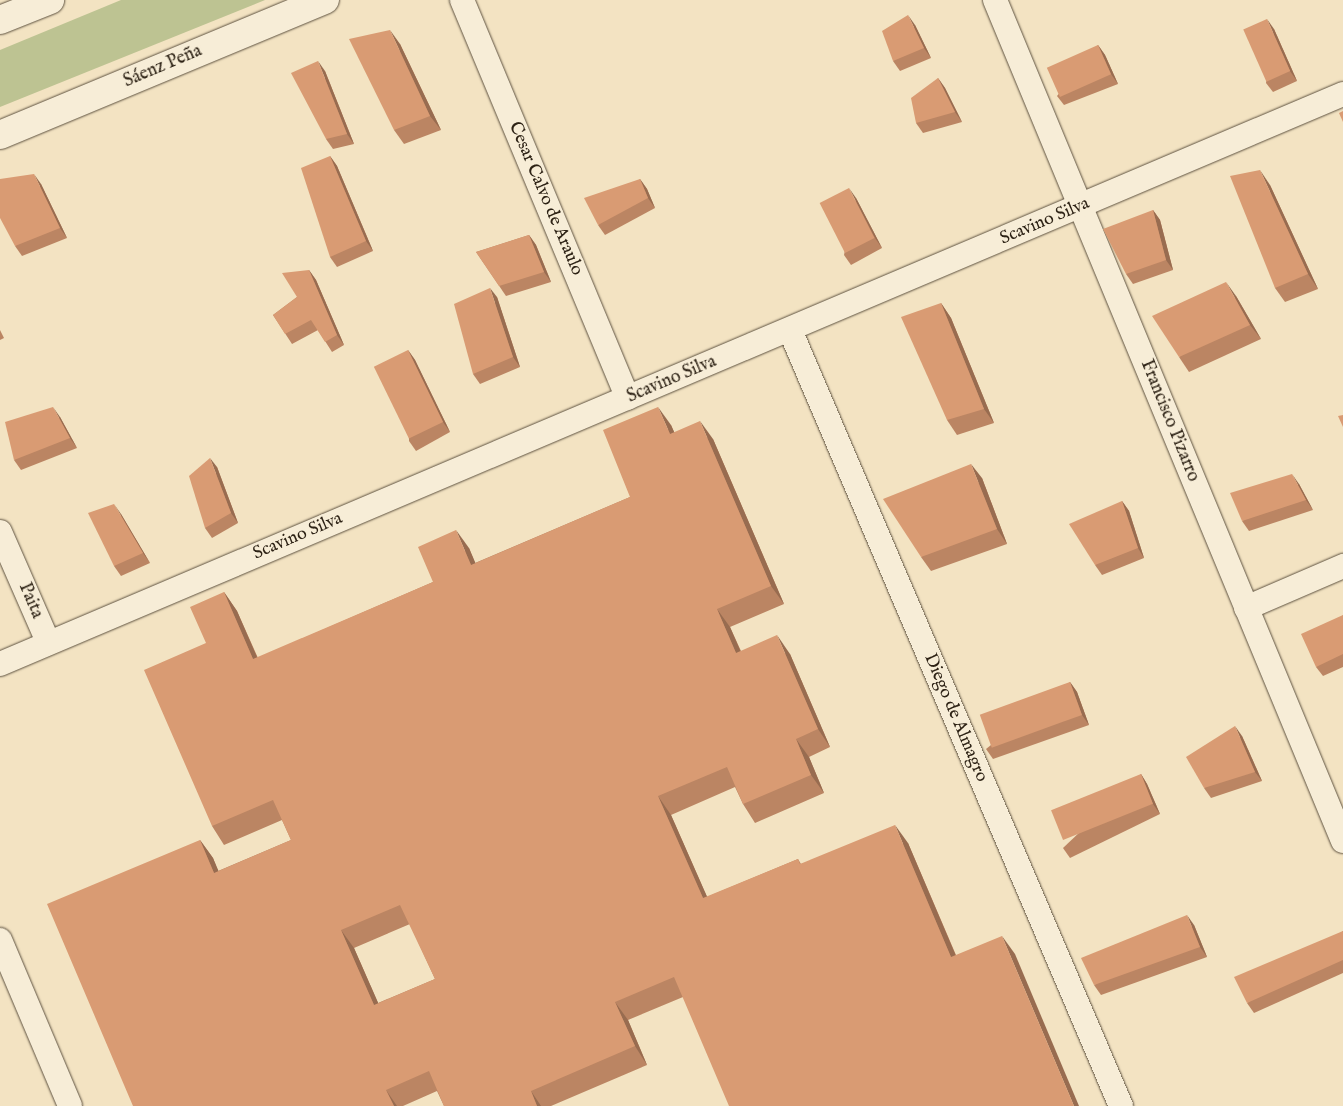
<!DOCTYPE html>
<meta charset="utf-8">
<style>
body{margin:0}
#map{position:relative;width:1343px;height:1106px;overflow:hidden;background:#f3e3c2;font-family:"IM FELL English",serif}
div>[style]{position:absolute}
.green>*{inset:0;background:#bdc392}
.roads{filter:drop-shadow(0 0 1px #5e5240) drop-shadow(0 0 1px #5e5240)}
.street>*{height:24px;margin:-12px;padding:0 12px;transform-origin:12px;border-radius:12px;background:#f7edd7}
.secondary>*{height:28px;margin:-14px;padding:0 14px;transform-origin:14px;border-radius:14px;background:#f7edd7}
.wall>*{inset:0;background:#bb8563}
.shaded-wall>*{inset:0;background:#986c50}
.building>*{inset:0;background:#d99b73;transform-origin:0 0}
span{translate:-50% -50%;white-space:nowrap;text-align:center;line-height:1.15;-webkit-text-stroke:4px #f7edd7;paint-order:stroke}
.street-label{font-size:18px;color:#2d2215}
</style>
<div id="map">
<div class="green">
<i style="clip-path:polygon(121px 0,265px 0,0 107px,0 50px)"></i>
</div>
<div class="roads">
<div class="street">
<i style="left:462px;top:0;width:431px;rotate:67.4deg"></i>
<i style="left:995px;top:0;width:910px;rotate:67.52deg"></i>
<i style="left:790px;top:330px;width:844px;rotate:66.9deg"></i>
<i style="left:0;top:532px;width:120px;rotate:66.4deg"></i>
<i style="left:1246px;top:608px;width:106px;rotate:-23.4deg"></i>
<i style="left:0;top:664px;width:1459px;rotate:-23deg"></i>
<i style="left:0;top:940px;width:180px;rotate:67.1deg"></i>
</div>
<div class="secondary">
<i style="left:0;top:20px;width:54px;rotate:-21.8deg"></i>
<i style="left:0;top:135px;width:352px;rotate:-22.6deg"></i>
</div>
</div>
<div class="wall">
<i style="clip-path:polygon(915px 25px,931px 58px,900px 71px,893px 61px)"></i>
<i style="clip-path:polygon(1274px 29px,1297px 81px,1273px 92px,1266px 83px)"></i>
<i style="clip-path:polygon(400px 44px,441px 130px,404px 144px,394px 130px)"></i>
<i style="clip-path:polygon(1098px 45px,1105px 55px,1118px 84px,1064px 105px,1057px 96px)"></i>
<i style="clip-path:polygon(325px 71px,354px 144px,333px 149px,326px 139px)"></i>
<i style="clip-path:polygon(938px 78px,945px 88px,962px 122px,923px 133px,916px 123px)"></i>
<i style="clip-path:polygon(330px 156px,337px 166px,373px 251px,337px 267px,330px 257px)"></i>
<i style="clip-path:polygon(640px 179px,647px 189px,655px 208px,605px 235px,598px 225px)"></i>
<i style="clip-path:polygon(41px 184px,67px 238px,22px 256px,15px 246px)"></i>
<i style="clip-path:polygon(1270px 185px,1318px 289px,1285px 302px,1275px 288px)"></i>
<i style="clip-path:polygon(856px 198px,882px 248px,851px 265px,844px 255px)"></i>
<i style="clip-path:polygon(1153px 210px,1160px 220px,1173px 270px,1133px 284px,1126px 274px)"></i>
<i style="clip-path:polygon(529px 235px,536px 245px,551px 282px,506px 296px,476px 252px)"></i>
<i style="clip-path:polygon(309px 270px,316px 280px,344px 345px,332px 352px,318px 330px,292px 344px,273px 315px,297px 297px)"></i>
<i style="clip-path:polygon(1236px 296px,1261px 339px,1189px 372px,1179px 357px)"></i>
<i style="clip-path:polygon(497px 297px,520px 367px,480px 384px,473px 374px)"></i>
<i style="clip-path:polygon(941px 303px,951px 318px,994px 423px,957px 435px,947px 420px)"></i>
<i style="clip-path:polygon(0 330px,4px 338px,0 340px)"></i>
<i style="clip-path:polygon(408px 350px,415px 360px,450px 432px,416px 451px,409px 441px)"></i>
<i style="clip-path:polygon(60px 417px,77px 448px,21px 470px,14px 460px)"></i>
<i style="clip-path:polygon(evenodd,671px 425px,674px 432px,713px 439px,784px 604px,730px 627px,741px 651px,790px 654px,830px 747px,809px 757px,824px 793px,755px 823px,743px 804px,735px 787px,671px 815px,707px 897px,798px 859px,801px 864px,908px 843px,956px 955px,1015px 954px,683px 997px,628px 1020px,647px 1065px,551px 1106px,444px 1106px,437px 1091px,403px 1106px,133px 1106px,200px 840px,213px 858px,218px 871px,291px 840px,282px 820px,224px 845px,212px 826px,206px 643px,224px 592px,237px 611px,258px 658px,433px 582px,469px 548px,475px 563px,630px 497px,671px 425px,410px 924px,435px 979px,378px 1003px,354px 948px,410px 924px)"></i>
<i style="clip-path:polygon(217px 467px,238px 523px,212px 538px,205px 528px)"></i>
<i style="clip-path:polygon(982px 478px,1007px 544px,931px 571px,921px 557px)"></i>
<i style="clip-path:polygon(1299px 484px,1313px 510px,1249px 531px,1242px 521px)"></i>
<i style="clip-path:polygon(1122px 501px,1129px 511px,1144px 558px,1102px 575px,1095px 565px)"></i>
<i style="clip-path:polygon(121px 514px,150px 563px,121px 576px,114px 566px)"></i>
<i style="clip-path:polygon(1343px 615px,1343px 667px,1323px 676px,1316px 667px)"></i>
<i style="clip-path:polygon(1070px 682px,1077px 692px,1089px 725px,993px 759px,986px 749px)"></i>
<i style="clip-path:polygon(1242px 736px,1262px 781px,1211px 798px,1204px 788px)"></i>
<i style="clip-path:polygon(1141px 774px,1147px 784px,1160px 814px,1070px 858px,1063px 848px)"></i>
<i style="clip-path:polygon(1194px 925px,1207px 957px,1101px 995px,1094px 985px)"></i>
<i style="clip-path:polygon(1343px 931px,1343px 973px,1254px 1013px,1247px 1003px)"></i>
</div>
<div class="shaded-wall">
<i style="clip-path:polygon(908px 15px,915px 25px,931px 58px,924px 48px)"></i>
<i style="clip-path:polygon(1267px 19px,1274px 29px,1297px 81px,1290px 71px)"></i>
<i style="clip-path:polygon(390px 30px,400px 44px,441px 130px,430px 116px)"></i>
<i style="clip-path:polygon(1098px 45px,1105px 55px,1118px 84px,1111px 74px)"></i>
<i style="clip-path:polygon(318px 61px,325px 71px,354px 144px,347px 134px)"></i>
<i style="clip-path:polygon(938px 78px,945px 88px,962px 122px,955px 112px)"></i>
<i style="clip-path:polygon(330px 156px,337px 166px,373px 251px,366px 241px)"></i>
<i style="clip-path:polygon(1260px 170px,1270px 185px,1318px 289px,1308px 274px)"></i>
<i style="clip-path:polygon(34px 174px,41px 184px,67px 238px,60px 228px)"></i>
<i style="clip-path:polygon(640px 179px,647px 189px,655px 208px,648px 198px)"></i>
<i style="clip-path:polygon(849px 188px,856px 198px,882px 248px,875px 238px)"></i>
<i style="clip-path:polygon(1153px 210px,1160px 220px,1173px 270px,1166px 260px)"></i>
<i style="clip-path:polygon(529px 235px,536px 245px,551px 282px,544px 272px)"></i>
<i style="clip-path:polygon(309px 270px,316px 280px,344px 345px,337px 335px)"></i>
<i style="clip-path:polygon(1226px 282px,1236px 296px,1261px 339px,1250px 325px)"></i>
<i style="clip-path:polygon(490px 288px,497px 297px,520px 367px,513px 357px)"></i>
<i style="clip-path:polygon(941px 303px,951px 318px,994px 423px,984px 409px)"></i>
<i style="clip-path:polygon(408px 350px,415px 360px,450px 432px,443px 422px)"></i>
<i style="clip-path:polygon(53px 407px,60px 417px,77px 448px,70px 438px)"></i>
<i style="clip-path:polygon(658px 407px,671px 425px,683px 452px,670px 434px)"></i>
<i style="clip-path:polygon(700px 421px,713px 439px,784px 604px,771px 586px)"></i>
<i style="clip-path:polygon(210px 458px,217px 467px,238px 523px,231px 513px)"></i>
<i style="clip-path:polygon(971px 464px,982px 478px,1007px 544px,997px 529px)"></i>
<i style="clip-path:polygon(1292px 474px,1299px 484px,1313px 510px,1306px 500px)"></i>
<i style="clip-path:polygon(1122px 501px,1129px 511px,1144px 558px,1138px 548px)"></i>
<i style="clip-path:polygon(114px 504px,121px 514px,150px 563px,143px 553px)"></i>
<i style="clip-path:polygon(456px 530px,469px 548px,484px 583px,471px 565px)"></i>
<i style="clip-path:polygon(224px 592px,237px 611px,266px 678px,253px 659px)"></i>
<i style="clip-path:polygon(717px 609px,730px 627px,749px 671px,736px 653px)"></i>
<i style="clip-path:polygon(777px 635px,790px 654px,830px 747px,818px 729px)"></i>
<i style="clip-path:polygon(1070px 682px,1077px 692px,1089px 725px,1082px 715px)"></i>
<i style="clip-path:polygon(1235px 726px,1242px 736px,1262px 781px,1255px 772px)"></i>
<i style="clip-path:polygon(796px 739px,809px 757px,824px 793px,811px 775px)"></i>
<i style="clip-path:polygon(1141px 774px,1147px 784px,1160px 814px,1153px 804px)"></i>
<i style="clip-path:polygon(658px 796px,671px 815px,716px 917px,703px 898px)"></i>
<i style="clip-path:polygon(895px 825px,908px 843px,964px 975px,951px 957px)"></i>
<i style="clip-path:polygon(200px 840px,213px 858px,227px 891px,214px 873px)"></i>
<i style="clip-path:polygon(1187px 915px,1194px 925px,1207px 957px,1200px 947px)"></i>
<i style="clip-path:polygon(341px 930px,354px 948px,387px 1023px,374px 1005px)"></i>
<i style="clip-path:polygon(1002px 936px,1015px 954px,1079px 1106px,1074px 1106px)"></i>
<i style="clip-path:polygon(615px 1002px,628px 1020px,647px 1065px,635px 1046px)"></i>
<i style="clip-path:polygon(386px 1090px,397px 1106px,394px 1106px)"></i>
<i style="clip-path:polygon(531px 1091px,541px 1106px,537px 1106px)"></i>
</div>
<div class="building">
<i style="clip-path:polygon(908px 15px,924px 48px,893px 61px,882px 31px)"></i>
<i style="left:1267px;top:19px;width:57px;height:26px;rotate:66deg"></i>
<i style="clip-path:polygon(390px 30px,430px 116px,394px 130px,349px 39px)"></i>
<i style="left:1098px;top:45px;width:32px;height:56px;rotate:66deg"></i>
<i style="clip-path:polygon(318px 61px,347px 134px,326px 139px,291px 73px)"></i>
<i style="clip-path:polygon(938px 78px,955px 112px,916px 123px,911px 98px)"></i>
<i style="clip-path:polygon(1343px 111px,1343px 122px,1339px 113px)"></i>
<i style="clip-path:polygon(330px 156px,366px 241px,330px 257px,301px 168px)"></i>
<i style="clip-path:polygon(1260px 170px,1308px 274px,1275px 288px,1230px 176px)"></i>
<i style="clip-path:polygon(34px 174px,60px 228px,15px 246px,0 218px,0 179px)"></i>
<i style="clip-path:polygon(640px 179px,648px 198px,598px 225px,584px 198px)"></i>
<i style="left:849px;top:188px;width:56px;height:33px;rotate:63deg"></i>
<i style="clip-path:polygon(1153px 210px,1166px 260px,1126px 274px,1103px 229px)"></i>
<i style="clip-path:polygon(529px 235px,544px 272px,499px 286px,476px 252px)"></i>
<i style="clip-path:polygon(309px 270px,337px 335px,325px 342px,311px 320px,285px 334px,273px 315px,297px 297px,282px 273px)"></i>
<i style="clip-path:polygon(1226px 282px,1250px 325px,1179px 357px,1152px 316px)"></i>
<i style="clip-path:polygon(490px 288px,513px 357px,473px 374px,454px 304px)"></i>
<i style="clip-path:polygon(941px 303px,984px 409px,947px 420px,901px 317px)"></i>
<i style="left:408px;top:350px;width:80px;height:38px;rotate:64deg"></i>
<i style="clip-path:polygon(53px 407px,70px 438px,14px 460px,5px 422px)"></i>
<i style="clip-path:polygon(evenodd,658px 407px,670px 434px,700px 421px,771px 586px,717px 609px,736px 653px,777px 635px,818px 729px,796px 739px,811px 775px,743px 804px,727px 767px,658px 796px,703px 898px,798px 859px,800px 864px,895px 825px,951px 957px,1002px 936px,1074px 1106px,729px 1106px,674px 977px,615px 1002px,635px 1046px,531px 1091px,537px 1106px,444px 1106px,429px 1071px,386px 1090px,394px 1106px,133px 1106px,47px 904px,200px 840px,214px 873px,291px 840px,273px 800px,212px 826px,144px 670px,206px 643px,190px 607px,224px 592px,253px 659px,433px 582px,418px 547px,456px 530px,471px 565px,630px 497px,603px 430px,658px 407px,400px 905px,435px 979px,374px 1005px,341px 930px,400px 905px)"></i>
<i style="clip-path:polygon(1343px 415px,1343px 427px,1338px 416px)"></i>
<i style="clip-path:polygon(210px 458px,231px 513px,205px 528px,189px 476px)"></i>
<i style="clip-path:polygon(971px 464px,997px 529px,921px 557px,883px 499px)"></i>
<i style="clip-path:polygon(1292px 474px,1306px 500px,1242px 521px,1230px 493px)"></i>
<i style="clip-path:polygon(1122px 501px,1138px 548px,1095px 565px,1069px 524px)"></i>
<i style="clip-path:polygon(114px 504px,143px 553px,114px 566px,88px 513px)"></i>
<i style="clip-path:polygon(1343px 615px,1343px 654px,1316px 667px,1301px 634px)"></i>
<i style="left:1070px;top:682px;width:35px;height:96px;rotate:70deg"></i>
<i style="clip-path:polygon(1235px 726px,1255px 772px,1204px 788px,1186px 757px)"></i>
<i style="left:1141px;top:774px;width:32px;height:97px;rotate:68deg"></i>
<i style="clip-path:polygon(1187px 915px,1200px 947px,1094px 985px,1081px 958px)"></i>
<i style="clip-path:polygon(1343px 931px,1343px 960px,1247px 1003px,1234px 977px)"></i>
</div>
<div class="street-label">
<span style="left:163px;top:67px;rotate:-23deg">Sáenz Peña</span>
<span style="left:545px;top:199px;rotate:67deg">Cesar Calvo de Araulo</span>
<span style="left:1045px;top:222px;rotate:-23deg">Scavino Silva</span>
<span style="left:672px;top:380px;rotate:-23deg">Scavino Silva</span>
<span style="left:1169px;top:421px;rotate:68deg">Francisco Pizarro</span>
<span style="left:298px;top:537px;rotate:-23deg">Scavino Silva</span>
<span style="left:30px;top:601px;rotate:67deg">Paita</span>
<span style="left:955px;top:718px;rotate:67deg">Diego de Almagro</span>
</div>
</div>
